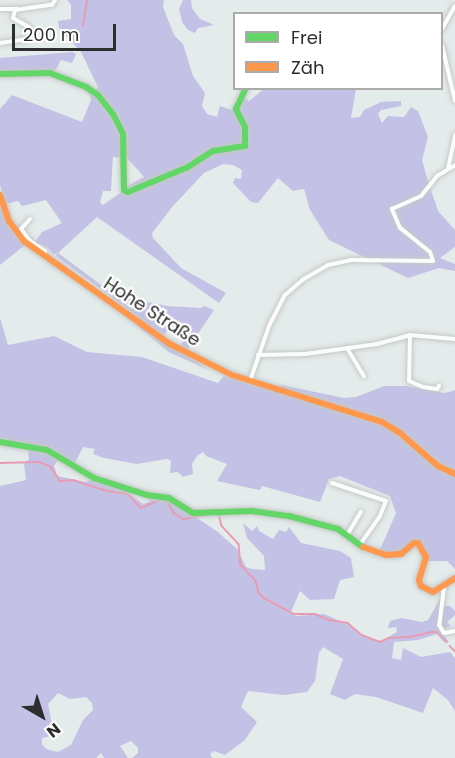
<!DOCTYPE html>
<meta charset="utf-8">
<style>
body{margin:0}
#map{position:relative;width:455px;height:758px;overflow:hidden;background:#e4ebeb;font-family:Poppins,sans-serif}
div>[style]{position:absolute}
.green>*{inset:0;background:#c3c2e6}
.stream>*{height:1.5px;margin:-0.75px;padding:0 0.75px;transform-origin:0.75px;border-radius:0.75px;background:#e99cb1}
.roads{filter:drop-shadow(0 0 2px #c6c8c7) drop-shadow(0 0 2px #c6c8c7)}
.street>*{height:4px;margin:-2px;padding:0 2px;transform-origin:2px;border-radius:2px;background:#fbfcfc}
.fast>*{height:6px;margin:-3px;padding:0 3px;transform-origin:3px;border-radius:3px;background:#63d668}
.slow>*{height:6px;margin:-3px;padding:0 3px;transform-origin:3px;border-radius:3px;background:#ff974d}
span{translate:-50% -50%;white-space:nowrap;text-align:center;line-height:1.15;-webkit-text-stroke:4.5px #fff;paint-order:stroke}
.street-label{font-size:18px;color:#2e2e2e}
.legend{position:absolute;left:233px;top:12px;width:210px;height:78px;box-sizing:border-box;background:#fff;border:2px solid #ababab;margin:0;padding:8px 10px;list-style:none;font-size:18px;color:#2e2e2e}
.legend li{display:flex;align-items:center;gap:12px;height:30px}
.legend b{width:30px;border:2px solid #ababab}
.north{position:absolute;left:12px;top:686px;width:60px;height:60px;-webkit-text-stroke:4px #fff;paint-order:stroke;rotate:141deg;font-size:16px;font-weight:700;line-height:24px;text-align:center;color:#2e2e2e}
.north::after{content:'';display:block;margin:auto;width:21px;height:27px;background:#2e2e2e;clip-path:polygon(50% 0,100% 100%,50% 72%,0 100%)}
.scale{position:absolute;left:12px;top:24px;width:104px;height:27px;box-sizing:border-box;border:3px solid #2e2e2e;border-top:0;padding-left:8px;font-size:18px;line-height:21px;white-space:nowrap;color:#2e2e2e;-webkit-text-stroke:4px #fff;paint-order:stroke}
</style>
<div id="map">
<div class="green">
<i style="clip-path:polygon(67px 0,164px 0,163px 7px,174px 35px,183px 44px,193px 76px,205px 93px,202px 106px,207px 114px,217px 117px,220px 106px,235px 111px,244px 97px,249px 101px,265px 88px,356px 89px,351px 118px,360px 117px,364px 110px,381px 102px,401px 101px,401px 106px,381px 110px,378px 114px,382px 123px,388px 116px,404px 117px,411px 107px,418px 111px,428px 137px,422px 160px,428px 181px,438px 211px,455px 230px,455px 247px,440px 258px,455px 264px,455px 271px,439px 268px,408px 278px,329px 240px,310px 210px,304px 189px,293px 191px,278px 178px,258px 203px,251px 202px,233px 183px,235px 178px,241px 179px,242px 170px,233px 165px,223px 164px,204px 173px,173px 206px,152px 233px,153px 238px,181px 268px,226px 293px,219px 303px,97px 217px,58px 253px,116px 296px,168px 306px,200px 308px,205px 306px,214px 310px,187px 350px,180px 346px,190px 329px,178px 322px,172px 325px,164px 335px,149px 325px,56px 256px,57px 252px,54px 255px,47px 247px,35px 242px,42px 232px,62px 223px,46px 200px,22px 206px,18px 201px,6px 204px,0 185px,0 109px,12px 95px,82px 122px,91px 100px,89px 93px,82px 89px,47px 75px,0 75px,36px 72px,52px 74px,94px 93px,108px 108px,122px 134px,125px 158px,113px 157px,111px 191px,103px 191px,100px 202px,103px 205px,123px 191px,133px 193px,190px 167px,188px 165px,168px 173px,135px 190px,127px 190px,127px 186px,144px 177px,127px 158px,121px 126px,109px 106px,95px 91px,98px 87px,81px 52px,59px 28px,58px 21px,71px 19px,71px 5px)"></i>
<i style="clip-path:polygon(183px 0,191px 0,192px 8px,200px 19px,214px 25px,198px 28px,195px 33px,188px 30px,182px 22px,179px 9px)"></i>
<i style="clip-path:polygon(72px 52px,76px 54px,72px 63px,61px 60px,54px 73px,36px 70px,0 73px,0 58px)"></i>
<i style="clip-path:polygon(0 202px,9px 225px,25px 245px,0 265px)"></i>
<i style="clip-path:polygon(123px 314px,159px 339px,209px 370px,169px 352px)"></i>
<i style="clip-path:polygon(0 318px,8px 345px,54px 336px,87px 352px,142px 357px,218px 383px,224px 376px,271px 389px,281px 388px,281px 385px,344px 398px,356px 397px,384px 386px,406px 386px,445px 393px,455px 390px,455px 471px,440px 463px,436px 467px,455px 477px,455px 569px,447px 561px,426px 561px,424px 547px,420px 543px,396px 554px,379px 552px,396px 513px,390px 496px,340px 476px,329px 479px,320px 502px,262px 486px,260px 490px,217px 481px,227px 464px,206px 456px,203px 452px,197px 456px,192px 464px,193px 474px,183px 477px,178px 472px,170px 473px,171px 461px,167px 459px,137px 464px,104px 458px,93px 454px,95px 449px,83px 447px,75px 463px,48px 449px,0 441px)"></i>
<i style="clip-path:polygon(evenodd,28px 450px,42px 450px,60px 457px,54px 466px,57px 475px,61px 477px,86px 482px,93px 479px,124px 489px,143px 504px,149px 502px,150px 498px,172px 501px,218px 532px,237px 549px,246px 567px,252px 569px,265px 570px,264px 556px,247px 538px,243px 523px,252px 531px,257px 526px,259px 531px,273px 539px,279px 530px,286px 532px,289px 527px,301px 543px,340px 551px,351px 558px,354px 577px,340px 580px,334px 599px,310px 600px,300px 591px,291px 612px,296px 616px,324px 614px,347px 624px,367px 638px,381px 641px,397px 632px,396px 627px,388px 628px,390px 621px,401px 618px,422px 622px,428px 620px,442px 596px,442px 606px,450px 606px,455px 611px,455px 615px,447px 622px,451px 626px,440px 630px,449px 642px,444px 642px,437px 634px,418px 640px,394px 642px,392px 658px,401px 660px,403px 648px,421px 657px,450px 652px,455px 658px,455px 711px,448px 700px,433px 688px,423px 713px,376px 697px,355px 694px,345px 700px,330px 694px,343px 659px,323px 647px,319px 653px,315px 681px,307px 692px,283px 695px,248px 691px,241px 707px,257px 722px,245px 740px,225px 755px,214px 751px,210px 754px,212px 758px,132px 758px,138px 753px,138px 748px,131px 741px,120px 746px,128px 758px,104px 758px,101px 753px,96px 758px,0 758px,0 486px,26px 480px,24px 464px,29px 459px,28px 450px,58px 693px,70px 699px,86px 697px,92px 703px,93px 710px,83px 720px,71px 745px,58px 752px,46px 749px,42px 744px,42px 738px,51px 736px,53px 730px,48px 704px,58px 693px)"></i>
</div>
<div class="stream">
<i style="left:83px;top:26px;width:26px;rotate:-81deg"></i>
<i style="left:0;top:463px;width:40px;rotate:-1.4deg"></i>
<i style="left:40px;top:462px;width:12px;rotate:24deg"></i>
<i style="left:51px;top:467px;width:17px;rotate:57deg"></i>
<i style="left:60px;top:481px;width:13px;rotate:-4deg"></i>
<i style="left:73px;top:480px;width:36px;rotate:18deg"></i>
<i style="left:107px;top:491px;width:21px;rotate:8deg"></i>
<i style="left:128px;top:494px;width:19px;rotate:47deg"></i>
<i style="left:141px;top:508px;width:23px;rotate:-23deg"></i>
<i style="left:167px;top:500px;width:15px;rotate:62deg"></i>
<i style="left:174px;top:513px;width:11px;rotate:34deg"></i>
<i style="left:183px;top:519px;width:26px;rotate:-9deg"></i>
<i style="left:219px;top:514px;width:12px;rotate:76deg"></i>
<i style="left:222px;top:526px;width:25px;rotate:47deg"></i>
<i style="left:239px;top:544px;width:21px;rotate:85deg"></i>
<i style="left:241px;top:565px;width:22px;rotate:47deg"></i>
<i style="left:256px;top:581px;width:12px;rotate:76deg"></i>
<i style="left:259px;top:593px;width:7px;rotate:45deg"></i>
<i style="left:264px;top:598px;width:34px;rotate:28deg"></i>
<i style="left:294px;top:614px;width:21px"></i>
<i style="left:315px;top:614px;width:15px;rotate:23deg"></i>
<i style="left:329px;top:620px;width:19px;rotate:9deg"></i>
<i style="left:348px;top:623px;width:18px;rotate:41deg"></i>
<i style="left:362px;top:635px;width:19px;rotate:21deg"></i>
<i style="left:380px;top:642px;width:10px;rotate:-24deg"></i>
<i style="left:389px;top:638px;width:21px;rotate:-3deg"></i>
<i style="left:410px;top:637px;width:22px;rotate:-13deg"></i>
<i style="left:431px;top:632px;width:6px"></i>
<i style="left:437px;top:632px;width:14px;rotate:45deg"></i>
<i style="left:450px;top:646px;width:7px;rotate:45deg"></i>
</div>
<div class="roads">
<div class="street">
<i style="left:0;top:9px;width:17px"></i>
<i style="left:442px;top:29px;width:26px;rotate:-61deg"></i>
<i style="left:0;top:43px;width:30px;rotate:-8deg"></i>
<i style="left:30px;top:39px;width:12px;rotate:-95deg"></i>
<i style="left:29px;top:27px;width:18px;rotate:-151deg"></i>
<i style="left:13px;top:18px;width:8px;rotate:-76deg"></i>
<i style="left:15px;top:10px;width:37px;rotate:-8deg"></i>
<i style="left:52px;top:5px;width:6px;rotate:-59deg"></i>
<i style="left:442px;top:45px;width:57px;rotate:76.9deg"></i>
<i style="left:448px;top:169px;width:35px;rotate:-78deg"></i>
<i style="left:30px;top:219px;width:13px;rotate:132deg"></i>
<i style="left:21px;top:229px;width:15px;rotate:53deg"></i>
<i style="left:30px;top:241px;width:18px;rotate:34deg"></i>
<i style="left:45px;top:251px;width:5px;rotate:101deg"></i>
<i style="left:410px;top:335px;width:46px;rotate:91.2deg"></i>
<i style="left:409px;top:381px;width:15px;rotate:23deg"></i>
<i style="left:423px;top:387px;width:14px;rotate:8deg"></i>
<i style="left:437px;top:389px;width:4px;rotate:-56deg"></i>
<i style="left:347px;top:348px;width:33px;rotate:59deg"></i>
<i style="left:258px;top:355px;width:47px;rotate:-1.2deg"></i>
<i style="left:305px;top:354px;width:73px;rotate:-7.9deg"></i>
<i style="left:377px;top:344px;width:34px;rotate:-15deg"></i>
<i style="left:410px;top:335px;width:45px;rotate:5.1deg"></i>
<i style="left:250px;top:381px;width:58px;rotate:-70.9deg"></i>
<i style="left:269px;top:326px;width:35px;rotate:-63deg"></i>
<i style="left:285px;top:295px;width:23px;rotate:-41deg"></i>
<i style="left:302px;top:280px;width:30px;rotate:-30deg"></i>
<i style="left:328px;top:265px;width:25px;rotate:-12deg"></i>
<i style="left:352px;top:260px;width:81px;rotate:0.7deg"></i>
<i style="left:433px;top:261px;width:9px;rotate:-108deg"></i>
<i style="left:430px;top:252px;width:38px;rotate:-141deg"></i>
<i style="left:400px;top:228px;width:21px;rotate:-113deg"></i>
<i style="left:392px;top:209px;width:32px;rotate:-24deg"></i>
<i style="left:421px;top:196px;width:26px;rotate:-51deg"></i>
<i style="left:437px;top:176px;width:21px;rotate:-31deg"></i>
<i style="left:332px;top:483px;width:57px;rotate:18.4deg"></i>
<i style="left:386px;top:501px;width:16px;rotate:112deg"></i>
<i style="left:380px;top:516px;width:35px;rotate:125deg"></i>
<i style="left:347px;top:535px;width:27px;rotate:-59deg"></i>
<i style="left:444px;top:587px;width:38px;rotate:97deg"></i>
<i style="left:439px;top:625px;width:9px;rotate:58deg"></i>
<i style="left:444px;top:633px;width:11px;rotate:-10deg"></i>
</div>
<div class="fast">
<i style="left:0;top:74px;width:50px;rotate:-1.1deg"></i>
<i style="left:50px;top:73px;width:39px;rotate:21deg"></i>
<i style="left:86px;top:87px;width:14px;rotate:34deg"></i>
<i style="left:98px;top:95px;width:24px;rotate:52deg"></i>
<i style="left:113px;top:114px;width:22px;rotate:63deg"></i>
<i style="left:123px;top:134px;width:56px;rotate:89deg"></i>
<i style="left:124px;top:190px;width:4px;rotate:27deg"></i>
<i style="left:128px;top:192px;width:65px;rotate:-22.6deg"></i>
<i style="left:188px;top:167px;width:30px;rotate:-33deg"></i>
<i style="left:213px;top:151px;width:32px;rotate:-9deg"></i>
<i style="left:245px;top:146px;width:19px;rotate:-90deg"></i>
<i style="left:245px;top:127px;width:20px;rotate:-117deg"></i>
<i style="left:236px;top:109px;width:23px;rotate:-65deg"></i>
<i style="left:0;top:442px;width:48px;rotate:9.7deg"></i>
<i style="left:47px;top:450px;width:55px;rotate:30.8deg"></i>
<i style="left:94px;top:478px;width:56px;rotate:17.8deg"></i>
<i style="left:147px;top:495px;width:22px;rotate:8deg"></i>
<i style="left:169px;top:498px;width:28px;rotate:32deg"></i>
<i style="left:193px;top:513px;width:59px;rotate:-1.9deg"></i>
<i style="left:252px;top:511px;width:37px;rotate:8deg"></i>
<i style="left:289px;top:516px;width:51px;rotate:14.9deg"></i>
<i style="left:338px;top:529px;width:31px;rotate:36deg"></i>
</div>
<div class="slow">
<i style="left:0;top:195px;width:28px;rotate:71deg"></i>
<i style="left:9px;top:221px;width:25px;rotate:53deg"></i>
<i style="left:24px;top:241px;width:179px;rotate:35.2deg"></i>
<i style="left:170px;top:344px;width:69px;rotate:26.6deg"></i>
<i style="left:232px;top:375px;width:157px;rotate:17.4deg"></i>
<i style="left:382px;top:422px;width:21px;rotate:31deg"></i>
<i style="left:400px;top:433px;width:50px;rotate:41deg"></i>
<i style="left:438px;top:466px;width:19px;rotate:25deg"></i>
<i style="left:363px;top:547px;width:24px;rotate:19deg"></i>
<i style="left:386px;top:555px;width:15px;rotate:-4deg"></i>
<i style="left:401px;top:554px;width:17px;rotate:-40deg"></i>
<i style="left:414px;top:543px;width:4px"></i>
<i style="left:418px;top:543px;width:16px;rotate:60deg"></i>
<i style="left:426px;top:557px;width:24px;rotate:107deg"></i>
<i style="left:419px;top:580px;width:6px;rotate:72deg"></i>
<i style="left:421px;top:586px;width:13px;rotate:27deg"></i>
<i style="left:433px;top:592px;width:26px;rotate:-32deg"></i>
</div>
</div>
<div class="street-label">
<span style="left:152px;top:312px;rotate:33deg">Hohe Straße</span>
</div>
<ul class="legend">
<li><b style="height:8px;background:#63d668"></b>Frei</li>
<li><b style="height:8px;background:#ff974d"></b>Zäh</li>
</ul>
<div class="north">N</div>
<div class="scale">200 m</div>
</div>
